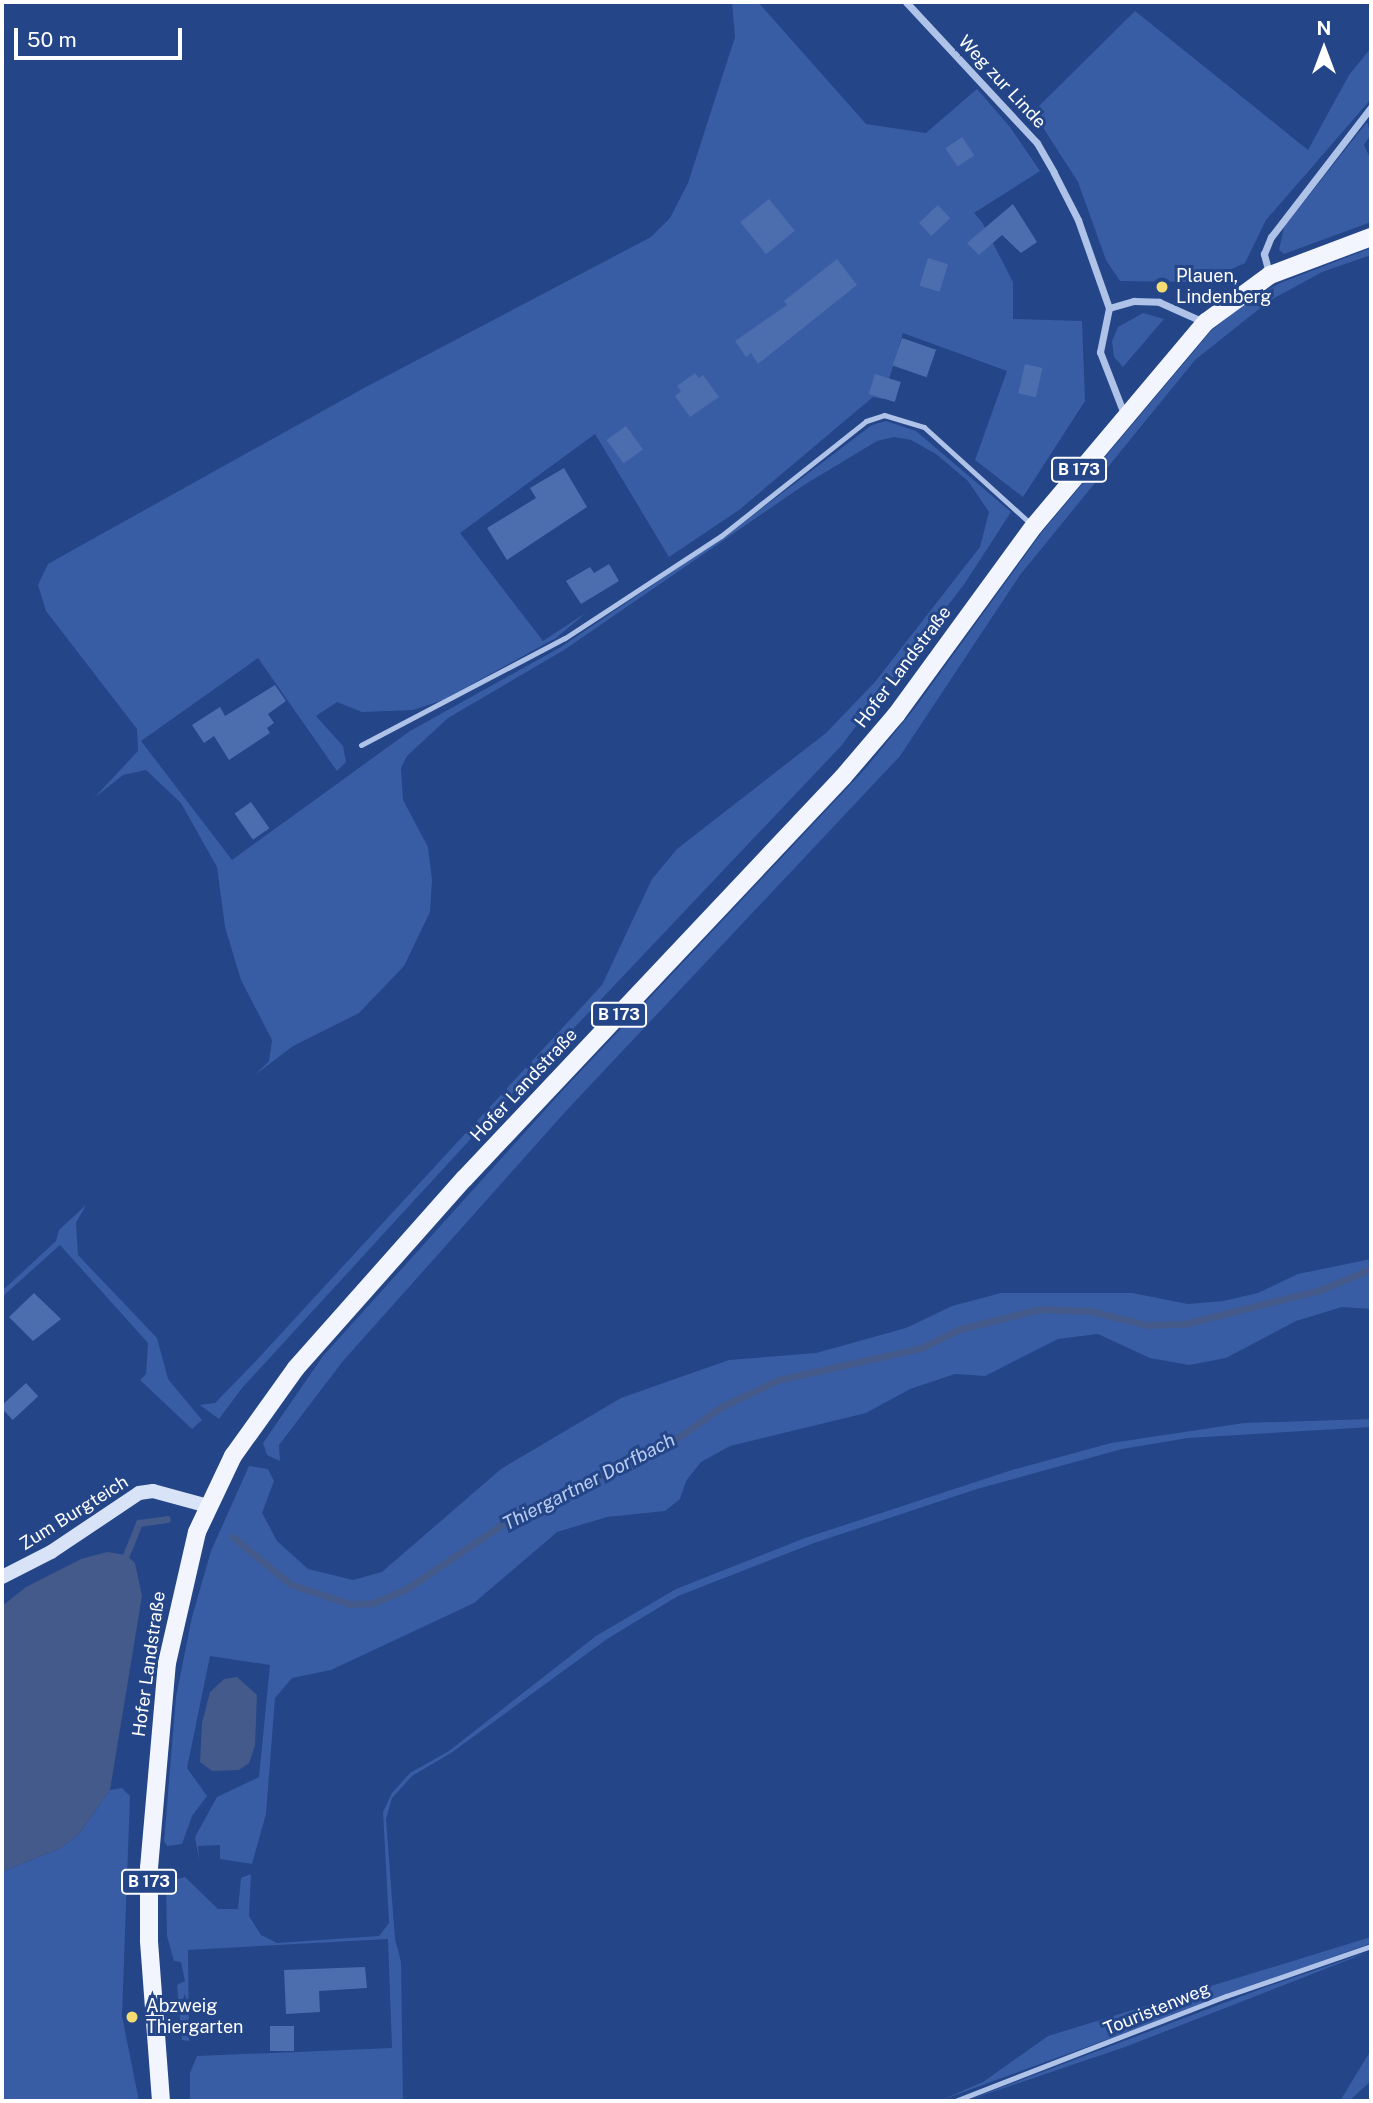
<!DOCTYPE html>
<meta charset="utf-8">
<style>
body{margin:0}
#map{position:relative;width:1373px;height:2103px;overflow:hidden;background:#244587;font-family:"Public Sans",sans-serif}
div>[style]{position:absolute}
.green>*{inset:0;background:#385da4}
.water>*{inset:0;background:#435a8b}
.stream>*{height:7px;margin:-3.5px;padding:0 3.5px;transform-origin:3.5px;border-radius:3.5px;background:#435a8b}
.building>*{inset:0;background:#4c6eaf;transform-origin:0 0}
.lane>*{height:5px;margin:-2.5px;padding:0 2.5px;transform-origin:2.5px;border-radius:2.5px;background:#afc3e9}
.street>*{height:7px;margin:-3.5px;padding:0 3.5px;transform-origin:3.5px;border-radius:3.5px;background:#afc3e9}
.secondary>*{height:14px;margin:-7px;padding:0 7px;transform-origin:7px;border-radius:7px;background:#d9e3f8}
.primary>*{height:18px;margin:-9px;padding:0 9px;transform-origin:9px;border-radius:9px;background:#f2f5fe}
.dots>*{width:19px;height:19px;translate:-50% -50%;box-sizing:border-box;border:4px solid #244587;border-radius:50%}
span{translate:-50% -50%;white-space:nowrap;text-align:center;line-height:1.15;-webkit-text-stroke:6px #244587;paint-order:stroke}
.shield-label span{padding:2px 5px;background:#244587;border:2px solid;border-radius:5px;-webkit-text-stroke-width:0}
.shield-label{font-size:16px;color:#fff;font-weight:700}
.street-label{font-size:18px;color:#fff}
.poi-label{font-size:18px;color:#fff}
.left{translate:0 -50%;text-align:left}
.water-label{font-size:19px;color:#bacdf1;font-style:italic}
.frame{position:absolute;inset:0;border:4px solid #fff;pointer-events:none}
.north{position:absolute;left:1289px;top:14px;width:70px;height:70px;-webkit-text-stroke:5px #244587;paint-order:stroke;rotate:0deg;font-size:19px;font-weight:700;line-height:28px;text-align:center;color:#fff}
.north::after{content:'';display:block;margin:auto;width:24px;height:32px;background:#fff;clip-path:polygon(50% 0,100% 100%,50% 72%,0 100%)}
.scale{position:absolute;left:14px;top:28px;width:168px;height:32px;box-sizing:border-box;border:4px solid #fff;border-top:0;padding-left:9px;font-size:21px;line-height:24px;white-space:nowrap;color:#fff;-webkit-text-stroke:5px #244587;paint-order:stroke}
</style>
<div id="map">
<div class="green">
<i style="clip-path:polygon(732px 2px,758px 2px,866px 124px,926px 133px,977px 89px,1010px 127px,1040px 171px,974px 213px,982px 222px,1013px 282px,1013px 319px,1082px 321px,1085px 401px,1023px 497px,975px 460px,1007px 371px,903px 333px,883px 399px,873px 397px,739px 510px,669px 557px,595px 434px,460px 533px,543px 641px,587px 612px,556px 638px,443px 700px,413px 710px,362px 712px,337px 702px,316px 716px,343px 746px,346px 762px,337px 771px,258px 658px,141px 741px,232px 860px,410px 731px,561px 647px,728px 534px,872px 425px,886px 421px,916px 431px,1011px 512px,965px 583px,841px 746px,520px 1085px,242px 1388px,219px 1419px,200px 1405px,215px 1403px,253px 1364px,602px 985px,652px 879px,677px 849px,826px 733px,875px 682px,980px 547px,989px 512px,968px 481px,936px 454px,911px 440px,894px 437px,877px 441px,804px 485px,564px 650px,448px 718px,407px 756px,401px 768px,403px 800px,428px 847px,432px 880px,430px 912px,404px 966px,359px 1013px,293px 1046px,255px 1075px,269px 1061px,272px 1040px,241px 980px,225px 927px,217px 867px,181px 803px,146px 770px,123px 775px,94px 798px,138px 751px,137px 729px,46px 611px,38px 585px,48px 564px,89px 541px,364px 388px,651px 237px,670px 218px,688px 183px,735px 37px)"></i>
<i style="clip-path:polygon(1135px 11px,1308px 150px,1349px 75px,1371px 48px,1371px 99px,1266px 220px,1245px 263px,1214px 277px,1190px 282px,1120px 281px,1106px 260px,1078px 182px,1033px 112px)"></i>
<i style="clip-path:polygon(1367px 122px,1371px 134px,1364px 145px,1371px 160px,1371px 222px,1284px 254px,1279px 250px,1284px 227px)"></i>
<i style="clip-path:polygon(1371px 248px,1371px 255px,1322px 272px,1269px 301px,1195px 360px,1020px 575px,900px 756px,566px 1111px,343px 1361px,279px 1445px,280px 1461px,267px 1455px,263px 1443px,323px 1356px,563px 1090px,865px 769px,914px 709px,1042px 532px,1211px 331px,1246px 302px,1280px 283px)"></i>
<i style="clip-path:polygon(1143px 313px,1164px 319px,1123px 367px,1114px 357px,1112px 341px,1118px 327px)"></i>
<i style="clip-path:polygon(86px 1205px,76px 1223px,78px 1255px,157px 1338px,168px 1379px,202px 1420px,192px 1429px,140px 1380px,146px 1374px,148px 1343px,60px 1245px,2px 1297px,2px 1291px,56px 1241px,59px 1230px)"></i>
<i style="clip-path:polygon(1371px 1259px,1371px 1309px,1342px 1307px,1296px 1321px,1226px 1358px,1189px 1365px,1150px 1358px,1098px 1334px,1058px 1339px,985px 1376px,955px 1374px,910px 1389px,866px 1413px,730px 1446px,701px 1462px,686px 1481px,680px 1499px,665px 1511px,607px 1517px,557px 1532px,474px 1603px,331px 1670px,292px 1678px,275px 1698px,266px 1814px,252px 1864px,220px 1859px,220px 1845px,198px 1846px,199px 1860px,195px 1837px,217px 1797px,259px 1777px,270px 1665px,210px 1656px,187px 1768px,207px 1796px,192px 1816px,182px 1844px,167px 1846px,164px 1841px,176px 1697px,192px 1617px,211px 1551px,249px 1466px,268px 1469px,274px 1481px,262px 1513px,277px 1541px,308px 1569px,353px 1580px,382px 1572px,501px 1469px,621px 1398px,729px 1360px,816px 1353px,906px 1328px,952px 1306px,1001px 1293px,1132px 1293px,1188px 1304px,1223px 1301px,1258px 1293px,1298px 1274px)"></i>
<i style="clip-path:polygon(1371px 1419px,1371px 1427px,1188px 1438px,1122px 1449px,977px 1489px,814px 1543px,678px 1596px,607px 1639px,451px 1753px,412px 1776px,392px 1798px,386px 1819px,395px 1939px,401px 1962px,403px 2101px,190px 2101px,190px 2073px,197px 2056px,392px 2048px,388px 1939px,188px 1950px,189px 2041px,182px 2040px,177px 1985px,185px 1981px,181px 1962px,174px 1961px,167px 1936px,166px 1886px,172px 1880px,185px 1877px,218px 1909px,238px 1909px,241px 1878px,251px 1874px,249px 1916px,261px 1935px,277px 1943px,379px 1936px,389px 1923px,383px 1812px,392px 1793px,410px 1773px,449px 1751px,596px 1636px,676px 1589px,805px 1538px,1012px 1470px,1111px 1443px,1244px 1423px)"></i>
<i style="clip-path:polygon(122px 1788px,130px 1796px,122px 2016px,139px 2101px,2px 2101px,2px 1872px,61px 1848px,79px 1834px,110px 1790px)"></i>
<i style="clip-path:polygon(1371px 1937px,1371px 1943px,939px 2101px,983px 2082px,1048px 2036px)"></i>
<i style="clip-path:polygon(1371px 1951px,1125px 2047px,966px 2101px,1266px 1987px)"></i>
<i style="clip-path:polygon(1371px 2050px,1371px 2081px,1349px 2101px,1340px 2101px)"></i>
</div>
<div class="water">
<i style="clip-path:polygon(107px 1552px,126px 1555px,135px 1563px,142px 1596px,110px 1790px,79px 1834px,61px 1848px,2px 1872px,2px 1606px,26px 1587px,81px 1559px)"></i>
<i style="clip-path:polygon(237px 1677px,257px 1695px,255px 1746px,249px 1763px,239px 1770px,212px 1771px,200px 1762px,202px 1723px,210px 1692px,224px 1679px)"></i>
</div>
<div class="stream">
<i style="left:233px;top:1537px;width:74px;rotate:39.5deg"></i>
<i style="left:290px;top:1584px;width:63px;rotate:18.4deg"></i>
<i style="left:350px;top:1604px;width:23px;rotate:-2deg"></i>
<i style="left:373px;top:1603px;width:36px;rotate:-23deg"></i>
<i style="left:406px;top:1589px;width:133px;rotate:-33.9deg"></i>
<i style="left:516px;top:1515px;width:169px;rotate:-24.9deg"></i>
<i style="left:669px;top:1444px;width:64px;rotate:-35.4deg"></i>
<i style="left:721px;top:1407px;width:63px;rotate:-25.3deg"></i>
<i style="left:778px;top:1380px;width:147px;rotate:-12.6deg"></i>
<i style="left:921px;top:1348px;width:43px;rotate:-26deg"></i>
<i style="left:960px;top:1329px;width:82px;rotate:-14deg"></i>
<i style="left:1040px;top:1309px;width:50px;rotate:2.3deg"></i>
<i style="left:1090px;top:1311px;width:59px;rotate:13.8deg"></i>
<i style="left:1147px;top:1325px;width:37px;rotate:-2deg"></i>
<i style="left:1184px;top:1324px;width:140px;rotate:-14deg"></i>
<i style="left:1320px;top:1290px;width:55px;rotate:-22.4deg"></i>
<i style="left:126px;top:1555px;width:35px;rotate:-68deg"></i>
<i style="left:139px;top:1523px;width:28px;rotate:-8deg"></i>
</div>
<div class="building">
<i style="left:962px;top:137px;width:22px;height:20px;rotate:56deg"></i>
<i style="left:769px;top:199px;width:41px;height:37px;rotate:51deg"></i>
<i style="clip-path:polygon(1013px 204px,1037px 242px,1021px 253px,1002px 235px,979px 255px,967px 243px)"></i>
<i style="left:938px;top:205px;width:18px;height:26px;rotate:47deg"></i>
<i style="left:928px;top:258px;width:21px;height:29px;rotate:17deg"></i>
<i style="clip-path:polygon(837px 259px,857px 285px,758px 364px,751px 353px,746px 357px,735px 341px,787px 305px,784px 301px)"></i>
<i style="left:902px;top:338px;width:36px;height:29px;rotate:19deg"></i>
<i style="left:1025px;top:364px;width:18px;height:30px;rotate:13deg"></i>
<i style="clip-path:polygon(695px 373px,699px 378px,703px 375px,719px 397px,690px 417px,675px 396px,681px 391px,677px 386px)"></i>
<i style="left:875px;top:374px;width:27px;height:21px;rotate:17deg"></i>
<i style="left:626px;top:426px;width:29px;height:24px;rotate:54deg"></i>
<i style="clip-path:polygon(564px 468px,587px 507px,507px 560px,487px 528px,536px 498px,530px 488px)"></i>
<i style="clip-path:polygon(609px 564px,619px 581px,581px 604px,566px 581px,590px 567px,594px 573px)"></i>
<i style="clip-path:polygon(275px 685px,286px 701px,268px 714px,274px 723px,267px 728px,270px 733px,229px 760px,214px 736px,204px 743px,192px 725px,220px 707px,225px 716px)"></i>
<i style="left:251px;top:802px;width:32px;height:20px;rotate:55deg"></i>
<i style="clip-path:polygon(34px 1293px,61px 1319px,33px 1341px,9px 1317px)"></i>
<i style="left:26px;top:1383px;width:18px;height:35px;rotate:47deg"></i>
<i style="clip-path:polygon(365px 1967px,367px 1988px,319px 1991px,320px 2012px,286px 2014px,284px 1970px)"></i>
<i style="left:270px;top:2026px;width:24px;height:25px"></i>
</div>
<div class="lane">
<i style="left:361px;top:745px;width:230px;rotate:-27.7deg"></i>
<i style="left:565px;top:638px;width:186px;rotate:-33.2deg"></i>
<i style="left:721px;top:536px;width:185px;rotate:-38.4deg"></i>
<i style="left:866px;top:421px;width:19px;rotate:-18deg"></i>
<i style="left:884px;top:415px;width:42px;rotate:16.7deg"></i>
<i style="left:924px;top:427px;width:146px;rotate:42.2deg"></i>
<i style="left:955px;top:2101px;width:291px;rotate:-21.2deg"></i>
<i style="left:1226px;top:1996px;width:153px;rotate:-19deg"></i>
</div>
<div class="street">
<i style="left:906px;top:2px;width:192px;rotate:47.1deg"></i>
<i style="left:1037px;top:143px;width:34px;rotate:60deg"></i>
<i style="left:1054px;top:173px;width:53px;rotate:62.9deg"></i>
<i style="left:1078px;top:220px;width:93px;rotate:70.6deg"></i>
<i style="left:1109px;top:308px;width:45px;rotate:101.6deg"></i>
<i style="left:1100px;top:352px;width:66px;rotate:68.8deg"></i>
<i style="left:1269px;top:273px;width:20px;rotate:-105deg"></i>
<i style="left:1264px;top:254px;width:18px;rotate:-68deg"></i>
<i style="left:1271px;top:237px;width:164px;rotate:-52.4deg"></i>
<i style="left:1109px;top:308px;width:26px;rotate:-16deg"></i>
<i style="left:1134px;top:301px;width:25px;rotate:2deg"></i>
<i style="left:1159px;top:302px;width:49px;rotate:24deg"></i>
</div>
<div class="secondary">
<i style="left:2px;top:1577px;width:55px;rotate:-27deg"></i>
<i style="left:51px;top:1552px;width:106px;rotate:-33.8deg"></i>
<i style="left:139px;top:1493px;width:14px;rotate:-8deg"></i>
<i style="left:153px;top:1491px;width:57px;rotate:15.3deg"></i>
</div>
<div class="primary">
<i style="left:161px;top:2101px;width:161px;rotate:-94.3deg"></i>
<i style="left:149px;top:1940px;width:72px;rotate:-90deg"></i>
<i style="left:149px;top:1868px;width:206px;rotate:-85deg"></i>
<i style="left:167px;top:1663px;width:134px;rotate:-77.1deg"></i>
<i style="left:197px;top:1532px;width:84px;rotate:-64.7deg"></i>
<i style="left:233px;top:1456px;width:108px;rotate:-54.4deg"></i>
<i style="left:296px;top:1368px;width:253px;rotate:-48.4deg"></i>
<i style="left:464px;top:1179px;width:552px;rotate:-46.69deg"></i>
<i style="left:843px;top:777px;width:82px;rotate:-49.5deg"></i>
<i style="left:896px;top:715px;width:234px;rotate:-53.9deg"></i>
<i style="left:1034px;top:526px;width:267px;rotate:-49.9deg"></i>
<i style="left:1206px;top:322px;width:79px;rotate:-36.3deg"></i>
<i style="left:1270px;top:275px;width:108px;rotate:-20.6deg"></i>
</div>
<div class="dots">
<i style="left:1162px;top:287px;background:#f4dc72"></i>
<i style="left:132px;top:2017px;background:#f4dc72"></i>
</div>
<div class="shield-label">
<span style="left:1079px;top:470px">B 173</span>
<span style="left:619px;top:1015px">B 173</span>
<span style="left:149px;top:1882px">B 173</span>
</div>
<div class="street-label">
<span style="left:1002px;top:82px;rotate:47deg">Weg zur Linde</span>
<span style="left:903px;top:667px;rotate:-53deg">Hofer Landstraße</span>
<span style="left:524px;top:1085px;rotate:-47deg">Hofer Landstraße</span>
<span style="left:74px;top:1513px;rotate:-32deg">Zum Burgteich</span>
<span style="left:149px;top:1664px;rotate:-82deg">Hofer Landstraße</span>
<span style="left:1157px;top:2009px;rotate:-22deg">Touristenweg</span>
</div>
<div class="poi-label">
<span class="left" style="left:1176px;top:287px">Plauen,<br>Lindenberg</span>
<span class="left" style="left:146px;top:2017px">Abzweig<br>Thiergarten</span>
</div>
<div class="water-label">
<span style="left:589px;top:1482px;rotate:-27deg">Thiergartner Dorfbach</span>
</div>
<div class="frame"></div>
<div class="north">N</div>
<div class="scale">50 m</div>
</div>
